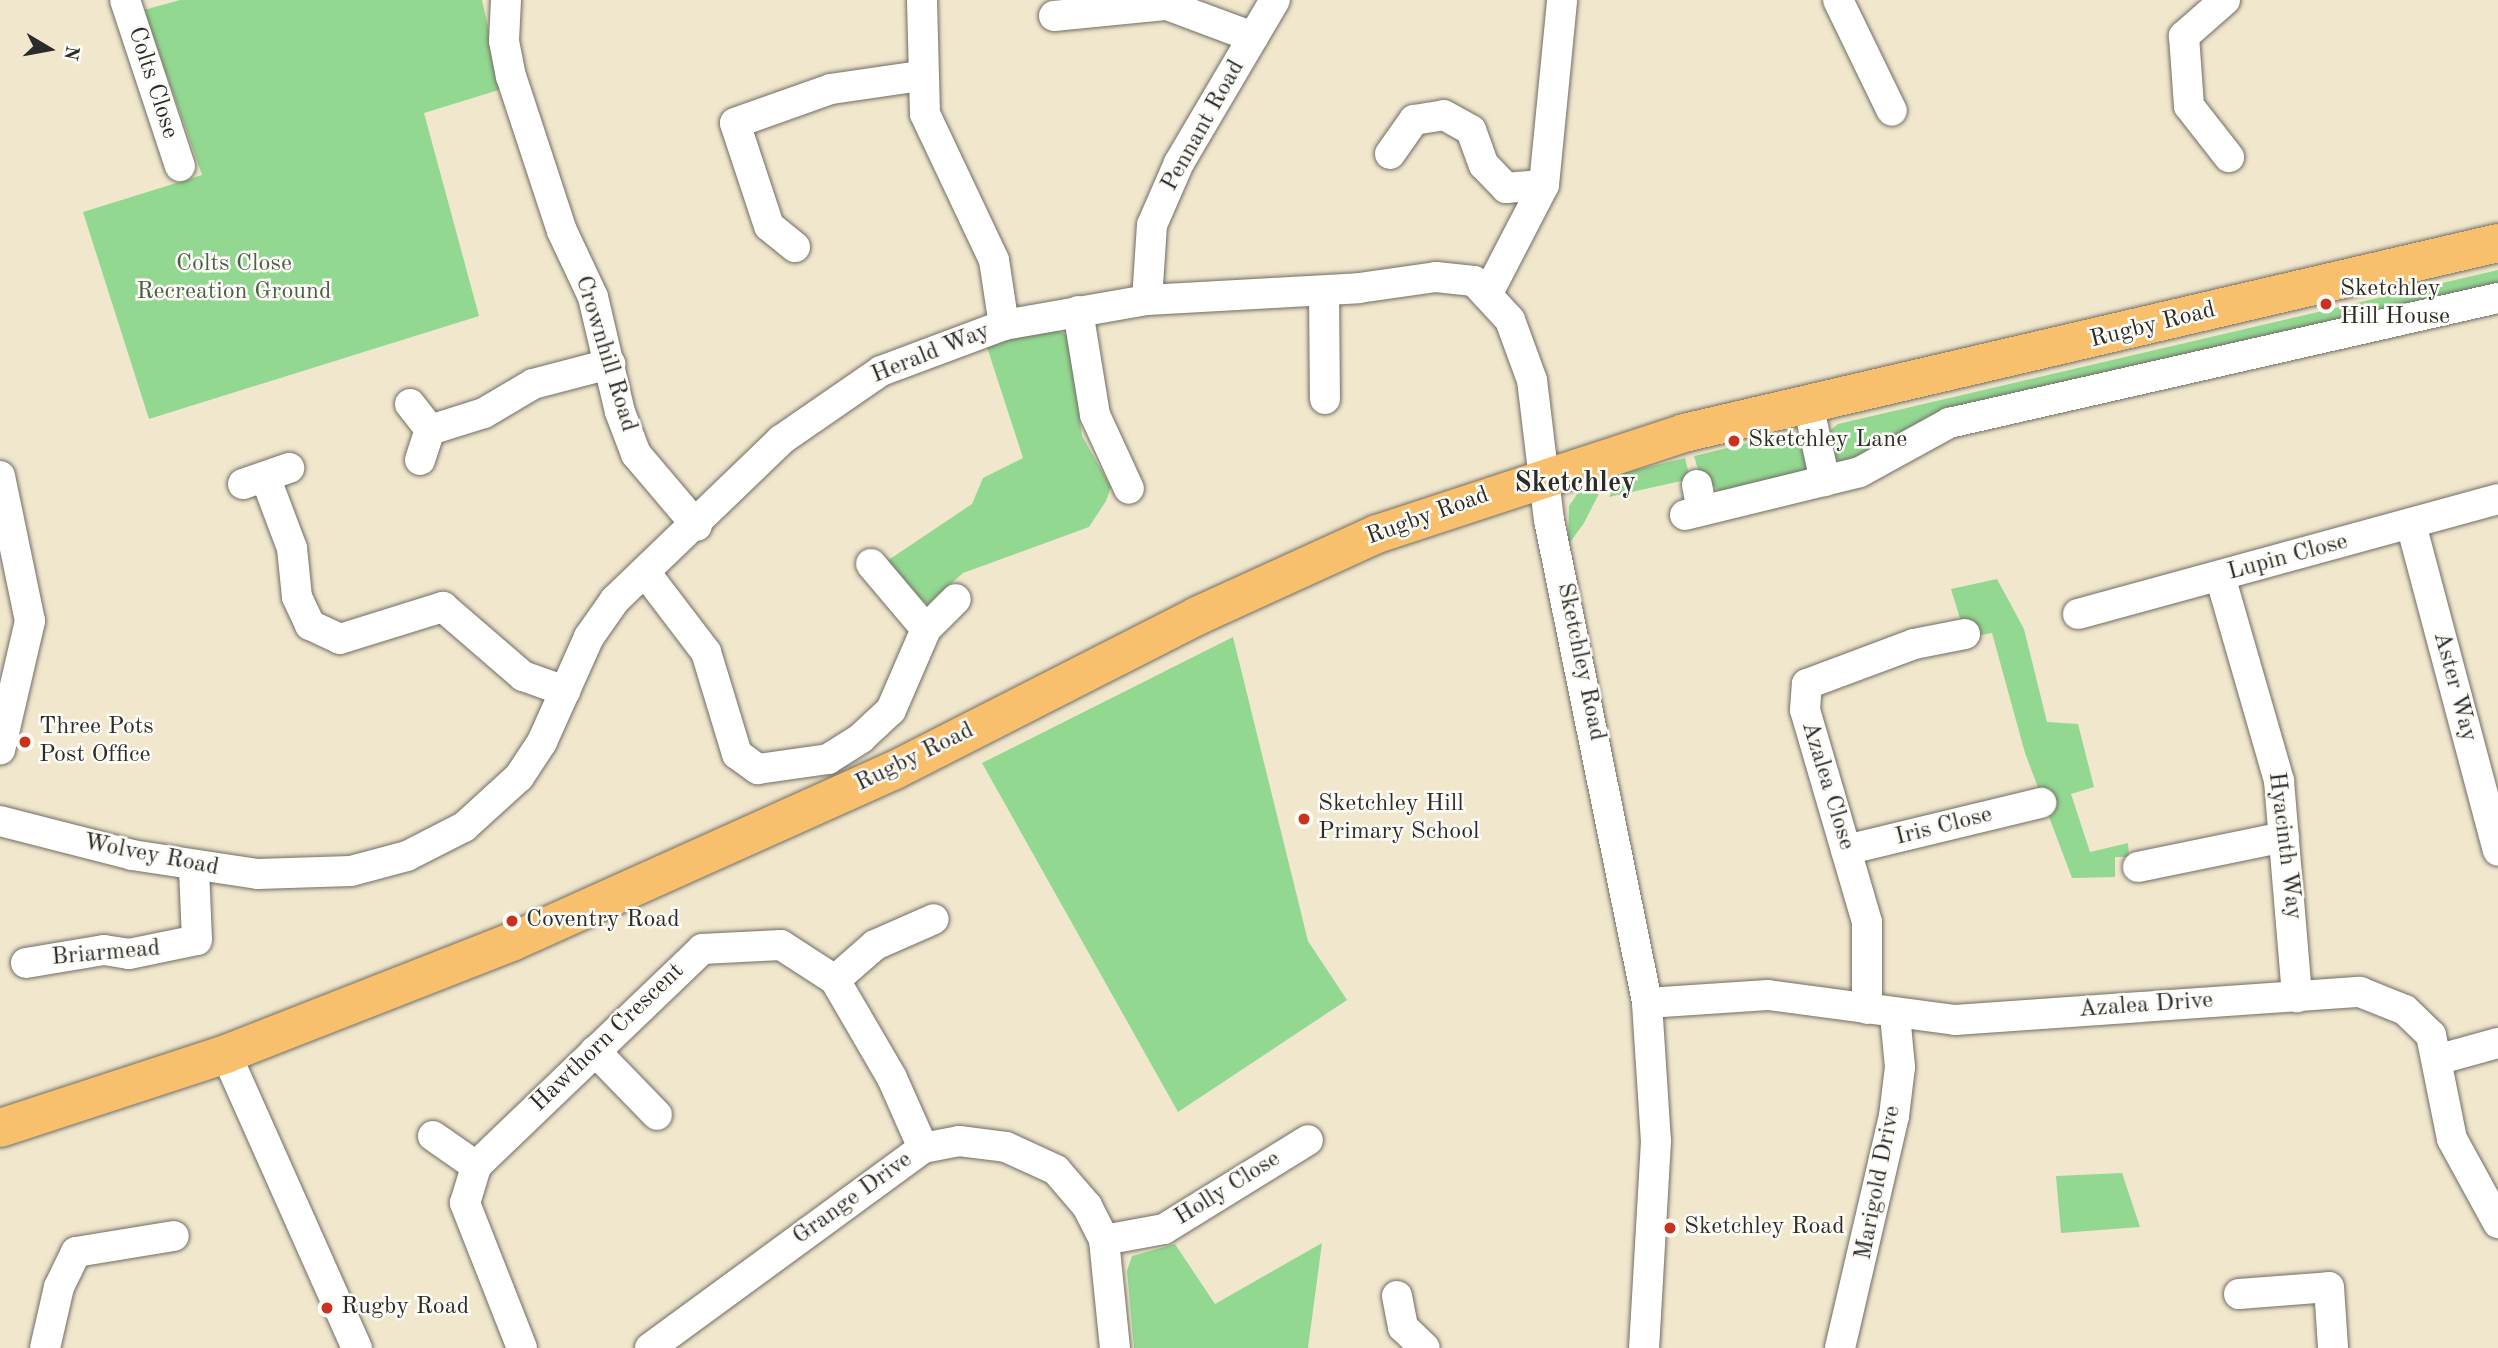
<!DOCTYPE html>
<style>
body{margin:0}
#map{position:relative;width:2498px;height:1348px;overflow:hidden;background:#f1e7cd;font-family:"Old Standard TT",serif}
div>[style]{position:absolute}
.green>*{inset:0;background:#93d891}
.roads{filter:drop-shadow(0 0 2px #706d64) drop-shadow(0 0 2px #706d64)}
.minor>*{height:30px;margin:-15px;padding:0 15px;transform-origin:15px;border-radius:15px;background:#fff}
.major>*{height:38px;margin:-19px;padding:0 19px;transform-origin:19px;border-radius:19px;background:#f8bf6c}
.dots>*{width:19px;height:19px;translate:-50% -50%;box-sizing:border-box;border:4px solid #fdfcf7;border-radius:50%}
span{translate:-50% -50%;white-space:nowrap;text-align:center;line-height:1.15;-webkit-text-stroke:5px #fdfcf7;paint-order:stroke}
.street-label{font-size:24px;color:#2b2b2b}
.park-label{font-size:24px;color:#4a5f4a}
.poi-label{font-size:24px;color:#2b2b2b}
.left{translate:0 -50%;text-align:left}
.quarter-label{font-size:28px;color:#2b2b2b;font-weight:700}
.north{position:absolute;left:14px;top:14px;width:70px;height:70px;-webkit-text-stroke:5px #fdfcf7;paint-order:stroke;rotate:100deg;font-size:19px;font-weight:700;line-height:28px;text-align:center;color:#2b2b2b}
.north::after{content:'';display:block;margin:auto;width:24px;height:32px;background:#2b2b2b;clip-path:polygon(50% 0,100% 100%,50% 72%,0 100%)}
</style>
<div id="map">
<div class="green">
<i style="clip-path:polygon(180px 0,482px 0,502px 89px,424px 113px,479px 316px,149px 419px,83px 212px,202px 175px,144px 10px)"></i>
<i style="clip-path:polygon(2498px 270px,2498px 294px,1844px 464px,1830px 454px,1827px 433px,1838px 424px)"></i>
<i style="clip-path:polygon(1052px 328px,1069px 336px,1082px 436px,1111px 487px,1106px 501px,1089px 527px,963px 573px,928px 604px,909px 594px,884px 563px,972px 504px,983px 478px,1023px 458px,986px 344px)"></i>
<i style="clip-path:polygon(1789px 433px,1806px 438px,1813px 454px,1806px 475px,1724px 495px,1699px 473px,1694px 456px)"></i>
<i style="clip-path:polygon(1685px 458px,1690px 479px,1609px 497px,1620px 474px)"></i>
<i style="clip-path:polygon(1610px 472px,1584px 523px,1568px 545px,1569px 506px,1584px 484px)"></i>
<i style="clip-path:polygon(1997px 579px,2024px 629px,2047px 722px,2078px 724px,2094px 787px,2071px 794px,2090px 852px,2128px 843px,2129px 857px,2115px 857px,2115px 877px,2072px 878px,2025px 753px,1992px 633px,1966px 638px,1951px 589px)"></i>
<i style="clip-path:polygon(1233px 637px,1308px 941px,1347px 1000px,1178px 1112px,982px 763px)"></i>
<i style="clip-path:polygon(2122px 1173px,2140px 1227px,2061px 1233px,2056px 1176px)"></i>
<i style="clip-path:polygon(1322px 1243px,1308px 1348px,1134px 1348px,1127px 1271px,1132px 1256px,1175px 1244px,1215px 1304px)"></i>
</div>
<div class="roads">
<div class="minor">
<i style="left:125px;top:0;width:175px;rotate:71.7deg"></i>
<i style="left:506px;top:0;width:41px;rotate:92.8deg"></i>
<i style="left:504px;top:41px;width:36px;rotate:79deg"></i>
<i style="left:511px;top:76px;width:163px;rotate:71.8deg"></i>
<i style="left:562px;top:231px;width:73px;rotate:64.8deg"></i>
<i style="left:593px;top:297px;width:118px;rotate:76.8deg"></i>
<i style="left:620px;top:412px;width:45px;rotate:69.1deg"></i>
<i style="left:636px;top:454px;width:94px;rotate:49.7deg"></i>
<i style="left:922px;top:0;width:114px;rotate:88.5deg"></i>
<i style="left:925px;top:114px;width:161px;rotate:64.7deg"></i>
<i style="left:994px;top:260px;width:66px;rotate:81.3deg"></i>
<i style="left:1838px;top:0;width:123px;rotate:64.1deg"></i>
<i style="left:2225px;top:0;width:55px;rotate:138.7deg"></i>
<i style="left:2184px;top:36px;width:70px;rotate:85.9deg"></i>
<i style="left:2189px;top:106px;width:65px;rotate:51.9deg"></i>
<i style="left:1054px;top:16px;width:114px;rotate:-5.6deg"></i>
<i style="left:1167px;top:5px;width:92px;rotate:20.4deg"></i>
<i style="left:1390px;top:154px;width:42px;rotate:-54.8deg"></i>
<i style="left:1414px;top:120px;width:30px;rotate:-9deg"></i>
<i style="left:1444px;top:115px;width:31px;rotate:29deg"></i>
<i style="left:1471px;top:130px;width:37px;rotate:70deg"></i>
<i style="left:1484px;top:165px;width:32px;rotate:46deg"></i>
<i style="left:1506px;top:188px;width:38px;rotate:-5deg"></i>
<i style="left:795px;top:247px;width:33px;rotate:-141deg"></i>
<i style="left:769px;top:226px;width:108px;rotate:-108.3deg"></i>
<i style="left:735px;top:123px;width:102px;rotate:-19.5deg"></i>
<i style="left:831px;top:89px;width:90px;rotate:-8.3deg"></i>
<i style="left:1324px;top:291px;width:108px;rotate:89.5deg"></i>
<i style="left:1489px;top:291px;width:119px;rotate:-62.6deg"></i>
<i style="left:1544px;top:185px;width:186px;rotate:-84.4deg"></i>
<i style="left:1147px;top:300px;width:75px;rotate:-86.2deg"></i>
<i style="left:1152px;top:225px;width:68px;rotate:-66.5deg"></i>
<i style="left:1179px;top:163px;width:189px;rotate:-59.5deg"></i>
<i style="left:1078px;top:311px;width:105px;rotate:80.7deg"></i>
<i style="left:1095px;top:415px;width:81px;rotate:65.3deg"></i>
<i style="left:410px;top:404px;width:33px;rotate:52deg"></i>
<i style="left:1808px;top:404px;width:79px;rotate:77.6deg"></i>
<i style="left:420px;top:460px;width:32px;rotate:-72deg"></i>
<i style="left:430px;top:430px;width:57px;rotate:-17.5deg"></i>
<i style="left:484px;top:413px;width:57px;rotate:-30.6deg"></i>
<i style="left:533px;top:384px;width:80px;rotate:-14.6deg"></i>
<i style="left:0;top:476px;width:148px;rotate:78.3deg"></i>
<i style="left:30px;top:621px;width:132px;rotate:103.1deg"></i>
<i style="left:266px;top:479px;width:74px;rotate:69.4deg"></i>
<i style="left:292px;top:548px;width:49px;rotate:84.2deg"></i>
<i style="left:297px;top:597px;width:31px;rotate:65deg"></i>
<i style="left:310px;top:625px;width:33px;rotate:25deg"></i>
<i style="left:340px;top:639px;width:108px;rotate:-17.3deg"></i>
<i style="left:443px;top:607px;width:106px;rotate:40.8deg"></i>
<i style="left:523px;top:676px;width:45px;rotate:19.7deg"></i>
<i style="left:243px;top:484px;width:49px;rotate:-19.2deg"></i>
<i style="left:1697px;top:485px;width:26px;rotate:79deg"></i>
<i style="left:1685px;top:515px;width:180px;rotate:-13.8deg"></i>
<i style="left:1860px;top:472px;width:102px;rotate:-28.8deg"></i>
<i style="left:1949px;top:423px;width:563px;rotate:-12.83deg"></i>
<i style="left:2411px;top:524px;width:338px;rotate:75.1deg"></i>
<i style="left:871px;top:564px;width:85px;rotate:49.8deg"></i>
<i style="left:645px;top:572px;width:101px;rotate:52.7deg"></i>
<i style="left:706px;top:652px;width:107px;rotate:73.1deg"></i>
<i style="left:737px;top:754px;width:26px;rotate:36deg"></i>
<i style="left:758px;top:769px;width:71px;rotate:-8.1deg"></i>
<i style="left:828px;top:759px;width:39px;rotate:-32deg"></i>
<i style="left:861px;top:738px;width:41px;rotate:-43deg"></i>
<i style="left:891px;top:710px;width:88px;rotate:-66.6deg"></i>
<i style="left:926px;top:629px;width:42px;rotate:-45deg"></i>
<i style="left:2220px;top:576px;width:213px;rotate:73.9deg"></i>
<i style="left:2279px;top:781px;width:217px;rotate:85.2deg"></i>
<i style="left:2078px;top:614px;width:435px;rotate:-15.3deg"></i>
<i style="left:0;top:821px;width:136px;rotate:14.4deg"></i>
<i style="left:132px;top:855px;width:127px;rotate:8.6deg"></i>
<i style="left:258px;top:874px;width:93px;rotate:-1.8deg"></i>
<i style="left:351px;top:871px;width:58px;rotate:-15deg"></i>
<i style="left:407px;top:856px;width:64px;rotate:-27deg"></i>
<i style="left:464px;top:827px;width:74px;rotate:-42.3deg"></i>
<i style="left:519px;top:777px;width:42px;rotate:-56.7deg"></i>
<i style="left:542px;top:742px;width:115px;rotate:-65.9deg"></i>
<i style="left:589px;top:637px;width:45px;rotate:-54.9deg"></i>
<i style="left:615px;top:600px;width:231px;rotate:-43.9deg"></i>
<i style="left:781px;top:440px;width:121px;rotate:-34.6deg"></i>
<i style="left:881px;top:371px;width:131px;rotate:-20.5deg"></i>
<i style="left:1004px;top:325px;width:145px;rotate:-9.9deg"></i>
<i style="left:1147px;top:300px;width:212px;rotate:-3.2deg"></i>
<i style="left:1359px;top:288px;width:78px;rotate:-8.1deg"></i>
<i style="left:1436px;top:277px;width:38px;rotate:6deg"></i>
<i style="left:1474px;top:281px;width:53px;rotate:47.3deg"></i>
<i style="left:1510px;top:320px;width:64px;rotate:69.9deg"></i>
<i style="left:1532px;top:380px;width:141px;rotate:83.1deg"></i>
<i style="left:1549px;top:520px;width:493px;rotate:78.5deg"></i>
<i style="left:1647px;top:1003px;width:138px;rotate:86.3deg"></i>
<i style="left:1656px;top:1141px;width:207px;rotate:93.3deg"></i>
<i style="left:1846px;top:850px;width:201px;rotate:-13.6deg"></i>
<i style="left:2138px;top:867px;width:149px;rotate:-11.6deg"></i>
<i style="left:26px;top:963px;width:79px;rotate:-9.5deg"></i>
<i style="left:104px;top:950px;width:25px;rotate:9deg"></i>
<i style="left:129px;top:954px;width:69px;rotate:-11.6deg"></i>
<i style="left:197px;top:940px;width:73px;rotate:-92.4deg"></i>
<i style="left:835px;top:980px;width:53px;rotate:-41.2deg"></i>
<i style="left:875px;top:945px;width:64px;rotate:-23.8deg"></i>
<i style="left:1647px;top:1003px;width:121px;rotate:-3.8deg"></i>
<i style="left:1768px;top:995px;width:189px;rotate:7.6deg"></i>
<i style="left:1955px;top:1020px;width:406px;rotate:-4deg"></i>
<i style="left:2360px;top:992px;width:48px;rotate:21.8deg"></i>
<i style="left:2405px;top:1010px;width:36px;rotate:44deg"></i>
<i style="left:2431px;top:1035px;width:106px;rotate:78.6deg"></i>
<i style="left:2452px;top:1139px;width:96px;rotate:61.3deg"></i>
<i style="left:1867px;top:1009px;width:87px;rotate:-90deg"></i>
<i style="left:1867px;top:922px;width:221px;rotate:-106.3deg"></i>
<i style="left:1805px;top:710px;width:26px;rotate:-86deg"></i>
<i style="left:1807px;top:684px;width:114px;rotate:-20.5deg"></i>
<i style="left:1914px;top:644px;width:52px;rotate:-11.1deg"></i>
<i style="left:595px;top:1051px;width:89px;rotate:45.9deg"></i>
<i style="left:226px;top:1054px;width:322px;rotate:66deg"></i>
<i style="left:2440px;top:1059px;width:60px;rotate:-15.4deg"></i>
<i style="left:433px;top:1136px;width:52px;rotate:34.9deg"></i>
<i style="left:1104px;top:1240px;width:61px;rotate:-10.4deg"></i>
<i style="left:1164px;top:1229px;width:169px;rotate:-31.7deg"></i>
<i style="left:2239px;top:1294px;width:90px;rotate:-4.4deg"></i>
<i style="left:2329px;top:1287px;width:61px;rotate:86.2deg"></i>
<i style="left:1397px;top:1296px;width:32px;rotate:79deg"></i>
<i style="left:1403px;top:1327px;width:30px;rotate:44deg"></i>
<i style="left:45px;top:1348px;width:63px;rotate:-77.1deg"></i>
<i style="left:59px;top:1287px;width:39px;rotate:-64deg"></i>
<i style="left:76px;top:1252px;width:99px;rotate:-9.3deg"></i>
<i style="left:522px;top:1348px;width:156px;rotate:-111.5deg"></i>
<i style="left:465px;top:1203px;width:39px;rotate:-73deg"></i>
<i style="left:476px;top:1166px;width:313px;rotate:-43.8deg"></i>
<i style="left:702px;top:949px;width:79px;rotate:-2.9deg"></i>
<i style="left:781px;top:945px;width:64px;rotate:32.9deg"></i>
<i style="left:835px;top:980px;width:113px;rotate:59.8deg"></i>
<i style="left:892px;top:1078px;width:77px;rotate:66.1deg"></i>
<i style="left:650px;top:1348px;width:338px;rotate:-36.2deg"></i>
<i style="left:923px;top:1148px;width:37px;rotate:-11deg"></i>
<i style="left:959px;top:1141px;width:47px;rotate:7.3deg"></i>
<i style="left:1006px;top:1147px;width:55px;rotate:24.7deg"></i>
<i style="left:1056px;top:1170px;width:48px;rotate:49.3deg"></i>
<i style="left:1087px;top:1206px;width:38px;rotate:63deg"></i>
<i style="left:1104px;top:1240px;width:109px;rotate:84.2deg"></i>
<i style="left:1840px;top:1348px;width:238px;rotate:-76.9deg"></i>
<i style="left:1894px;top:1116px;width:49px;rotate:-83deg"></i>
<i style="left:1900px;top:1067px;width:52px;rotate:-95.5deg"></i>
</div>
<div class="major">
<i style="left:0;top:1128px;width:238px;rotate:-18.1deg"></i>
<i style="left:226px;top:1054px;width:307px;rotate:-21.4deg"></i>
<i style="left:512px;top:942px;width:418px;rotate:-24.2deg"></i>
<i style="left:893px;top:771px;width:341px;rotate:-27deg"></i>
<i style="left:1197px;top:616px;width:198px;rotate:-24.5deg"></i>
<i style="left:1377px;top:534px;width:323px;rotate:-18.2deg"></i>
<i style="left:1684px;top:433px;width:836px;rotate:-13.14deg"></i>
</div>
</div>
<div class="dots">
<i style="left:2326px;top:304px;background:#c8321e"></i>
<i style="left:1734px;top:441px;background:#c8321e"></i>
<i style="left:25px;top:742px;background:#c8321e"></i>
<i style="left:1304px;top:819px;background:#c8321e"></i>
<i style="left:512px;top:921px;background:#c8321e"></i>
<i style="left:1670px;top:1228px;background:#c8321e"></i>
<i style="left:327px;top:1308px;background:#c8321e"></i>
</div>
<div class="street-label">
<span style="left:152px;top:83px;rotate:72deg">Colts Close</span>
<span style="left:1204px;top:126px;rotate:-61deg">Pennant Road</span>
<span style="left:2153px;top:326px;rotate:-14deg">Rugby Road</span>
<span style="left:605px;top:354px;rotate:73deg">Crownhill Road</span>
<span style="left:931px;top:354px;rotate:-22deg">Herald Way</span>
<span style="left:1428px;top:517px;rotate:-20deg">Rugby Road</span>
<span style="left:2288px;top:558px;rotate:-15deg">Lupin Close</span>
<span style="left:1580px;top:662px;rotate:78deg">Sketchley Road</span>
<span style="left:2454px;top:687px;rotate:75deg">Aster Way</span>
<span style="left:915px;top:758px;rotate:-26deg">Rugby Road</span>
<span style="left:1827px;top:786px;rotate:73deg">Azalea Close</span>
<span style="left:1944px;top:827px;rotate:-14deg">Iris Close</span>
<span style="left:2284px;top:846px;rotate:83deg">Hyacinth Way</span>
<span style="left:151px;top:856px;rotate:11deg">Wolvey Road</span>
<span style="left:106px;top:954px;rotate:-5deg">Briarmead</span>
<span style="left:2146px;top:1006px;rotate:-4deg">Azalea Drive</span>
<span style="left:608px;top:1038px;rotate:-44deg">Hawthorn Crescent</span>
<span style="left:1879px;top:1183px;rotate:-79deg">Marigold Drive</span>
<span style="left:1228px;top:1189px;rotate:-32deg">Holly Close</span>
<span style="left:853px;top:1199px;rotate:-36deg">Grange Drive</span>
</div>
<div class="park-label">
<span style="left:234px;top:279px">Colts Close<br>Recreation Ground</span>
</div>
<div class="poi-label">
<span class="left" style="left:2340px;top:304px">Sketchley<br>Hill House</span>
<span class="left" style="left:1748px;top:441px">Sketchley Lane</span>
<span class="left" style="left:39px;top:742px">Three Pots<br>Post Office</span>
<span class="left" style="left:1318px;top:819px">Sketchley Hill<br>Primary School</span>
<span class="left" style="left:526px;top:921px">Coventry Road</span>
<span class="left" style="left:1684px;top:1228px">Sketchley Road</span>
<span class="left" style="left:341px;top:1308px">Rugby Road</span>
</div>
<div class="quarter-label">
<span style="left:1575px;top:484px">Sketchley</span>
</div>
<div class="north">N</div>
</div>
